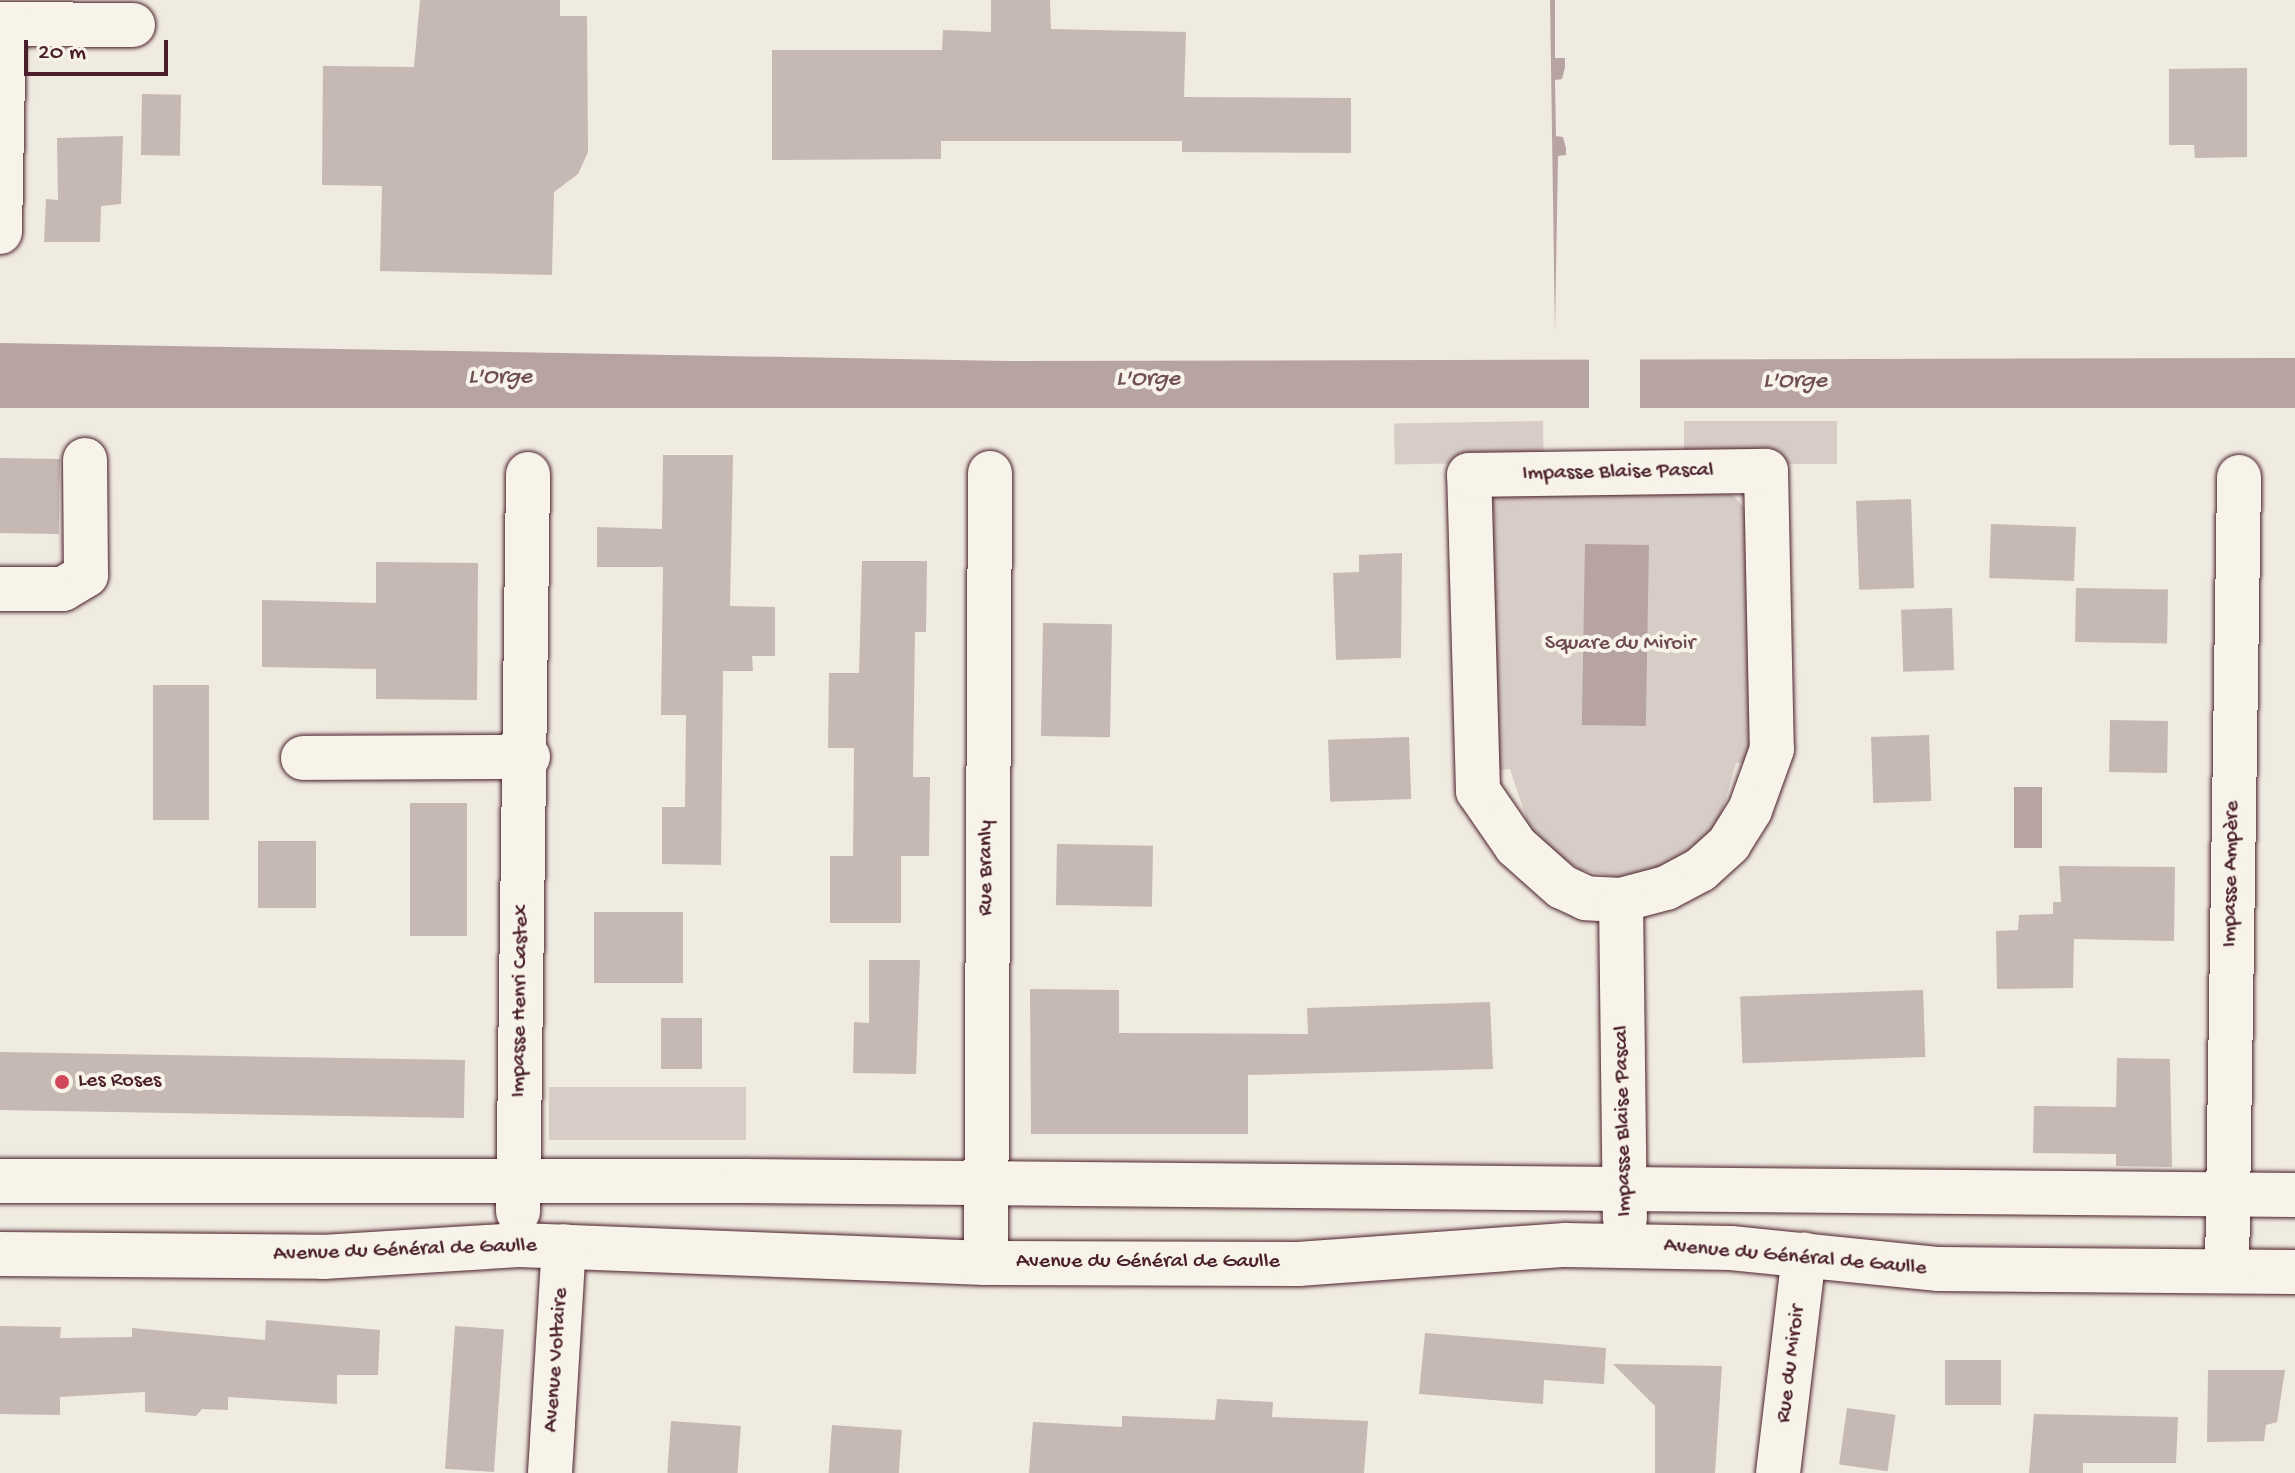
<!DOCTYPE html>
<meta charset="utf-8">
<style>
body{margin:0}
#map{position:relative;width:2295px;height:1473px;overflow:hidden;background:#f0ebe0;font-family:"Gochi Hand",sans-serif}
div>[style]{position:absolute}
.green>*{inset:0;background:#d8cdc6;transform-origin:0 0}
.water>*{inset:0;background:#b7a4a2;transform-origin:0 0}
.pier>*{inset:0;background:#f0ebe0;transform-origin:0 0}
.building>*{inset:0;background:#c6b8b3;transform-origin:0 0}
.roads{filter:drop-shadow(0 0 2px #4a1f2b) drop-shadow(0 0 2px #4a1f2b)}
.minor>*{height:44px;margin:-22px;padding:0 22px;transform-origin:22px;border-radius:22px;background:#f7f3e8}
.dots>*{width:22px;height:22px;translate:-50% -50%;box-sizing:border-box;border:4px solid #f7f3e8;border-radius:50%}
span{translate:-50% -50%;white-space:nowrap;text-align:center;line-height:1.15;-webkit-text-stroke:8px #f7f3e8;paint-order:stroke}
.street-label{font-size:22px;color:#4a1f2b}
.park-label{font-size:22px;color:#6e4a52}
.poi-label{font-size:22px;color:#4a1f2b}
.left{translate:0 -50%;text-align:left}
.water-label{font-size:24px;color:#704e55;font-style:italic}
.scale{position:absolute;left:24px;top:40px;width:144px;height:36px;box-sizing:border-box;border:4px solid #4a1f2b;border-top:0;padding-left:10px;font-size:24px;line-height:28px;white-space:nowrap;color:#4a1f2b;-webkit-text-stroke:6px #f7f3e8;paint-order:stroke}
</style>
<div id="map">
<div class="green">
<i style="left:1543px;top:421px;width:41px;height:149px;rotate:89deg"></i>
<i style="left:1684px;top:421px;width:153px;height:43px"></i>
<i style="clip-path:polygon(1728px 489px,1747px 511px,1755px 763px,1736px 763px,1720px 820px,1682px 860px,1628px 879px,1580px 870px,1545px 846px,1529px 827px,1510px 769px,1491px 771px,1491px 501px,1498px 494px)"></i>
<i style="left:549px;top:1087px;width:197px;height:53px"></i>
</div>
<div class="water">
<i style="clip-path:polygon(1550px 0,1555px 0,1555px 58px,1565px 58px,1565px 67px,1562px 79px,1555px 80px,1556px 136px,1563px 137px,1566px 148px,1566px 155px,1558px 156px,1555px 333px)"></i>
<i style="clip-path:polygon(0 343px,1008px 361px,2295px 358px,2295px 408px,0 408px)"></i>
<i style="left:1585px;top:544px;width:64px;height:181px;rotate:1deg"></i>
<i style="left:2014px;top:787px;width:28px;height:61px"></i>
</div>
<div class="pier">
<i style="left:1589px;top:355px;width:51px;height:55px"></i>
</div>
<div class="building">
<i style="clip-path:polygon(420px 0,560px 0,560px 16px,587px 16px,588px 152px,578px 174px,554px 192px,552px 275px,380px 271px,382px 186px,322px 185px,323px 66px,414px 67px)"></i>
<i style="clip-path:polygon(991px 0,1050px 0,1051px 29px,1186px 32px,1184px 97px,1351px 98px,1351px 153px,1182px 152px,1182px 141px,941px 141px,941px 159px,772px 160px,772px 50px,942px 50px,943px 30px,991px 32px)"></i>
<i style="clip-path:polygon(2247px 68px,2247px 157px,2195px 158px,2194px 145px,2169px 145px,2169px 69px)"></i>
<i style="left:142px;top:94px;width:39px;height:61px;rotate:1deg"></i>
<i style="clip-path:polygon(123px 136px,121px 204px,101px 206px,100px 242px,44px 242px,46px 199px,58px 200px,57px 138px)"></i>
<i style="clip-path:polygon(663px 455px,733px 455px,730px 606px,775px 607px,775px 656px,752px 656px,753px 671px,723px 671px,721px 865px,662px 864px,662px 807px,685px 807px,686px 715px,661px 715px,663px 567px,597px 567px,597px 527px,662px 529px)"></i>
<i style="left:0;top:458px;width:60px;height:75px;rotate:1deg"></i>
<i style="left:1911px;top:499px;width:89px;height:55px;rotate:88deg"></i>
<i style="left:1991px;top:524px;width:85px;height:54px;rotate:2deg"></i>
<i style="clip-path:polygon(1402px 553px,1401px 658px,1336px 660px,1333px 573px,1359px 572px,1359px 555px)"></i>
<i style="clip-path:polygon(862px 561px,927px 561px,926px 632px,915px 632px,913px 777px,930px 777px,929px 856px,901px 856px,901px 923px,830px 923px,830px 856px,853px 856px,854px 748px,828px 748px,829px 673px,859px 673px)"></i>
<i style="clip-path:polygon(376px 562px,478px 563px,477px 700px,376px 699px,376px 669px,262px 667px,262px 600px,376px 603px)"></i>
<i style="left:2076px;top:588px;width:92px;height:54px;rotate:1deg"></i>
<i style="left:1952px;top:608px;width:62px;height:51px;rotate:88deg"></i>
<i style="left:1043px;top:623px;width:69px;height:113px;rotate:1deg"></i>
<i style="left:153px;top:685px;width:56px;height:135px"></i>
<i style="left:2110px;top:720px;width:58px;height:52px;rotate:1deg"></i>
<i style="left:1929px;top:735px;width:66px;height:58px;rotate:88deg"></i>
<i style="left:1409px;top:737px;width:62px;height:81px;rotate:88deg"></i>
<i style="left:410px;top:803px;width:57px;height:133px"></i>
<i style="left:258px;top:841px;width:58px;height:67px"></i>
<i style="left:1057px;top:844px;width:96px;height:61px;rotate:1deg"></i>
<i style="clip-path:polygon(2059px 866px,2175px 867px,2174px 941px,2074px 939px,2073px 988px,1997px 989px,1996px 931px,2018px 930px,2019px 915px,2053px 914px,2053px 902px,2061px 902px)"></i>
<i style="left:594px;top:912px;width:89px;height:71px"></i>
<i style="clip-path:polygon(869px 960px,920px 960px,916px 1074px,853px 1073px,854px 1022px,869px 1023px)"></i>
<i style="clip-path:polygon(1030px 989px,1119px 990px,1119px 1033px,1308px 1034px,1307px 1008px,1490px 1002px,1493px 1069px,1248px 1075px,1248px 1134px,1031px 1134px)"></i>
<i style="left:1923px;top:990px;width:67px;height:183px;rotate:88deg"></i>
<i style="left:661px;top:1018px;width:41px;height:51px"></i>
<i style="left:0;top:1052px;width:465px;height:58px;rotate:1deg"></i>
<i style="clip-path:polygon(2117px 1058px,2170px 1059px,2172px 1167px,2116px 1166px,2116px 1154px,2033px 1153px,2034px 1106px,2116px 1107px)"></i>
<i style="clip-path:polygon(266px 1320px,380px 1330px,378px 1375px,337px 1375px,337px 1404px,228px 1397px,228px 1410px,202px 1409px,196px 1416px,145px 1412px,145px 1392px,60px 1397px,60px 1415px,0 1414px,0 1326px,61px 1327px,60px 1338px,132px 1337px,132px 1328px,265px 1340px)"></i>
<i style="left:455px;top:1326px;width:49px;height:143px;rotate:4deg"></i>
<i style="clip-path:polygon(1425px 1333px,1606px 1348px,1604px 1384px,1544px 1380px,1543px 1404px,1419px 1394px)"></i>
<i style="left:1945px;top:1360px;width:56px;height:45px"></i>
<i style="clip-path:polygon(1613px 1364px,1722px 1366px,1715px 1473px,1655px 1473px,1655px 1406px)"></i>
<i style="clip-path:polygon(2208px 1370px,2285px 1370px,2277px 1422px,2266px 1425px,2264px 1441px,2207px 1442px)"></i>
<i style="clip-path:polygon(1217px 1399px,1273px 1402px,1272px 1417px,1368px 1421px,1364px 1473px,1029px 1473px,1033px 1422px,1122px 1427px,1122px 1416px,1215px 1420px)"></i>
<i style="left:1847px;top:1408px;width:49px;height:57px;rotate:8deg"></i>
<i style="clip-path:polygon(2034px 1414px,2178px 1417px,2176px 1463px,2083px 1463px,2083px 1473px,2029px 1473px)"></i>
<i style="left:671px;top:1421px;width:70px;height:52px;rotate:4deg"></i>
<i style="left:832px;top:1425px;width:70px;height:48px;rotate:4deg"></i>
</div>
<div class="roads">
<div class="minor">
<i style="left:0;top:24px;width:133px;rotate:0.4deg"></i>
<i style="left:0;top:232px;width:208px;rotate:-88.9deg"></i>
<i style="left:1766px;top:471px;width:278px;rotate:88.8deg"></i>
<i style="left:1772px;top:749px;width:65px;rotate:109.8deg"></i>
<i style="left:1750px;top:810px;width:40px;rotate:122deg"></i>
<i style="left:1729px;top:844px;width:39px;rotate:138deg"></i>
<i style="left:1700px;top:870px;width:38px;rotate:152deg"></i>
<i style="left:1666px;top:888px;width:47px;rotate:165.1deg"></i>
<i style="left:1621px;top:900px;width:35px;rotate:-177deg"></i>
<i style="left:1586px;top:898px;width:26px;rotate:-155deg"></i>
<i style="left:1562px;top:887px;width:62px;rotate:-138.3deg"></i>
<i style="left:1516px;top:846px;width:67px;rotate:-124.6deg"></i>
<i style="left:1478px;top:791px;width:316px;rotate:-91.6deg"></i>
<i style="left:1469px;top:475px;width:297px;rotate:-0.8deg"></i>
<i style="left:0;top:589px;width:63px"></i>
<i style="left:63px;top:589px;width:27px;rotate:-31deg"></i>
<i style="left:86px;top:575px;width:115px;rotate:-90.5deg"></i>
<i style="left:303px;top:758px;width:225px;rotate:-0.3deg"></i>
<i style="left:1621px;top:900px;width:319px;rotate:89.3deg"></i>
<i style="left:0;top:1181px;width:744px"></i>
<i style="left:744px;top:1181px;width:1551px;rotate:0.52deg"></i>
<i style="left:518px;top:1212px;width:738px;rotate:-89.22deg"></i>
<i style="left:0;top:1254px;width:323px;rotate:0.5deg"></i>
<i style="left:323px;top:1257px;width:196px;rotate:-3.5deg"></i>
<i style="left:519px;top:1245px;width:467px;rotate:2.2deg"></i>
<i style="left:986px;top:1263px;width:312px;rotate:0.2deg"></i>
<i style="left:1298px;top:1264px;width:268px;rotate:-4.1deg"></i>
<i style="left:1565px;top:1245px;width:166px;rotate:1deg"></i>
<i style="left:1731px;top:1248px;width:209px;rotate:5.8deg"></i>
<i style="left:1939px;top:1269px;width:356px;rotate:0.5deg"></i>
<i style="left:986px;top:1263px;width:790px;rotate:-89.71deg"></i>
<i style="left:2227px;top:1271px;width:794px;rotate:-89.13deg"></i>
<i style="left:550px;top:1473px;width:227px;rotate:-86.5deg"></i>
<i style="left:1778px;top:1473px;width:220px;rotate:-83.2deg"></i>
</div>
</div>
<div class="dots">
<i style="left:62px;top:1082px;background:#d1495b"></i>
</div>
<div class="street-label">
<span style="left:1618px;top:473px;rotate:-1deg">Impasse Blaise Pascal</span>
<span style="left:987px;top:868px;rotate:-90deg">Rue Branly</span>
<span style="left:2232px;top:874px;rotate:-89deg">Impasse Ampère</span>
<span style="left:521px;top:1001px;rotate:-89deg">Impasse Henri Castex</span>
<span style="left:1624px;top:1121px;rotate:-91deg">Impasse Blaise Pascal</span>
<span style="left:405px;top:1251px;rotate:-2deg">Avenue du Général de Gaulle</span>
<span style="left:1795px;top:1258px;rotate:5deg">Avenue du Général de Gaulle</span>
<span style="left:1148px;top:1263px">Avenue du Général de Gaulle</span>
<span style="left:557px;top:1360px;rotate:-86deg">Avenue Voltaire</span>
<span style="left:1792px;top:1364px;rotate:-83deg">Rue du Miroir</span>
</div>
<div class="park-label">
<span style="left:1620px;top:645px">Square du Miroir</span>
</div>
<div class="poi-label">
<span class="left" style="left:78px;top:1082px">Les Roses</span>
</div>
<div class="water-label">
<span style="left:500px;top:378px">L'Orge</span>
<span style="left:1148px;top:380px">L'Orge</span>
<span style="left:1795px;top:382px">L'Orge</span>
</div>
<div class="scale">20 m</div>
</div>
